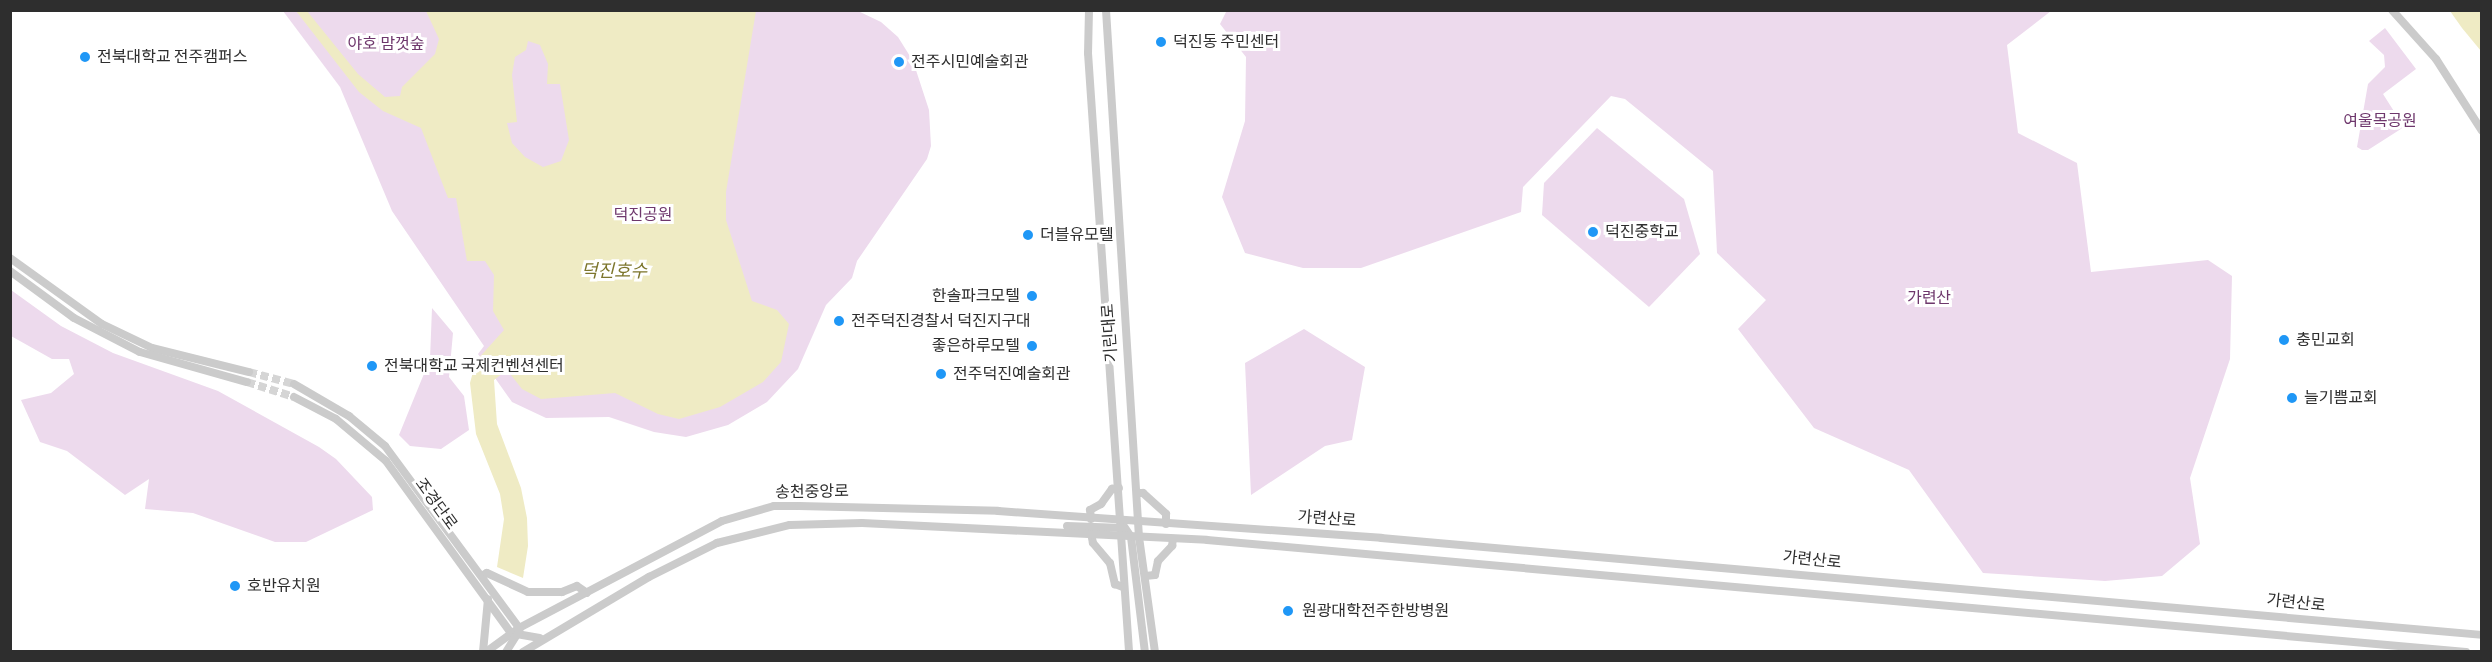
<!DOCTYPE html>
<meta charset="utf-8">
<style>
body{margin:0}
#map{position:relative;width:2492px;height:662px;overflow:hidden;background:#fff;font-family:"Source Sans 3","Noto Sans KR",sans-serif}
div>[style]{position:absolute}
.green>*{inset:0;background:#eddaed}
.water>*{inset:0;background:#efebc4}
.tertiary-tunnel>*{height:8px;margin-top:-4px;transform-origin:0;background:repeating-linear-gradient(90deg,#d5d5d5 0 8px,transparent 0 12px)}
.tertiary>*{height:8px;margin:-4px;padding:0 4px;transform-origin:4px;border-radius:4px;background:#cbcbcb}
.dots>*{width:16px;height:16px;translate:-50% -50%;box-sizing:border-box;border:3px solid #fff;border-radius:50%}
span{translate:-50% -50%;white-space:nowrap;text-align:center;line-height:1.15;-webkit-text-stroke:6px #fff;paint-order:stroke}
.poi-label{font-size:16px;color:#2e2e2e}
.left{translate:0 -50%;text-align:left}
.right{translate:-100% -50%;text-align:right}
.park-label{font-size:16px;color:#6e376c}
.street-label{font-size:16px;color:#2e2e2e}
.water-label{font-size:18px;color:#7d762d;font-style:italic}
.frame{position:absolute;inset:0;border:12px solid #2e2e2e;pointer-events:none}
</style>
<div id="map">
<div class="green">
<i style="clip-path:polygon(1227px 10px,2051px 11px,2007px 45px,2018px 133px,2077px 163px,2091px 272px,2208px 260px,2232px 276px,2230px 359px,2190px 478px,2200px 544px,2162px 576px,2105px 581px,1983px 573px,1909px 470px,1814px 428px,1738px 329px,1766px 300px,1717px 253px,1713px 171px,1625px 99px,1611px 96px,1523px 187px,1521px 212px,1361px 268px,1303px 268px,1245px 253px,1222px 197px,1245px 121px,1246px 57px,1220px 24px)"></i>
<i style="clip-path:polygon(283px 11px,858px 11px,881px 22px,898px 37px,913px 61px,929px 110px,931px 146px,927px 159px,857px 261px,852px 278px,826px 305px,798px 369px,767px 402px,728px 425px,686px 437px,654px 432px,609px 417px,546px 418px,512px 402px,478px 354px,484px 346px,392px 211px,340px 87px)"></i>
<i style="clip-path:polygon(2385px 28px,2416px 69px,2383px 94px,2404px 127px,2368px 150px,2362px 150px,2357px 147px,2368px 84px,2385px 67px,2384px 55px,2369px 41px)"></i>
<i style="clip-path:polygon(1597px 128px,1684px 199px,1700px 254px,1649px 307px,1542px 215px,1544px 183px)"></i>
<i style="clip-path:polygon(11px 290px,61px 326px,113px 353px,218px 391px,319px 447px,336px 459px,372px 497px,373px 510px,306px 542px,275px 542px,193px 513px,145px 509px,149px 479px,125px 495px,67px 451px,40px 442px,21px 400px,51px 393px,74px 374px,69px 359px,52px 359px,11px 336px)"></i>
<i style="clip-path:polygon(432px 308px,453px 333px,449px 377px,464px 396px,469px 430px,441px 449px,410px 446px,399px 435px,430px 359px)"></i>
<i style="clip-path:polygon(1304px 329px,1365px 367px,1352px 440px,1325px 446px,1251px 495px,1245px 363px)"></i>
</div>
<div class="water">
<i style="clip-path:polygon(evenodd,296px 11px,307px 11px,358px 74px,385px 97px,400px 96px,402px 87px,435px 54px,439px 39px,426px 11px,756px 11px,726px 192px,726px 220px,752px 301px,777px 310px,789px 324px,781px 362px,763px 382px,720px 407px,679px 419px,658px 414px,615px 393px,541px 399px,522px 389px,507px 370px,494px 380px,497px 424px,521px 488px,527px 518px,528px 546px,523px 578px,497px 567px,504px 519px,500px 494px,476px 434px,470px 383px,476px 361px,504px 330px,493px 311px,494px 275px,485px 261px,467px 261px,456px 198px,448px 198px,421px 128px,383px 111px,359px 92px,296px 11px,528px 41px,540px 45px,548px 64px,547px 84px,560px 84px,569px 140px,561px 161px,543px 167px,525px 157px,512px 143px,507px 123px,517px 122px,512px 75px,515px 57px,526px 50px,528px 41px)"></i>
<i style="clip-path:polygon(2450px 11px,2481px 11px,2481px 51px,2462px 28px)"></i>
</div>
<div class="tertiary-tunnel">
<i style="left:249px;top:372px;width:47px;rotate:14.9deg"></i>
<i style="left:247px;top:382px;width:49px;rotate:17.7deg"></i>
</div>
<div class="tertiary">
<i style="left:1089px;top:10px;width:43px;rotate:91.3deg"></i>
<i style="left:1088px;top:53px;width:600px;rotate:86.08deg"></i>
<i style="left:1106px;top:10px;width:528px;rotate:86.42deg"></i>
<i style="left:1139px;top:537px;width:116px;rotate:82.1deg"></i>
<i style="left:2392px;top:10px;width:66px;rotate:48.1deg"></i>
<i style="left:2436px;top:59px;width:85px;rotate:57.4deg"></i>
<i style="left:10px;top:258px;width:113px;rotate:35.7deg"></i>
<i style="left:102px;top:324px;width:55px;rotate:25.6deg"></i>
<i style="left:152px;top:348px;width:100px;rotate:13.9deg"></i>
<i style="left:10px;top:271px;width:79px;rotate:36.3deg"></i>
<i style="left:74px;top:318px;width:74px;rotate:27.3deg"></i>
<i style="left:140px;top:352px;width:111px;rotate:15.7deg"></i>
<i style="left:294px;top:384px;width:64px;rotate:30.2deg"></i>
<i style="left:349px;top:416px;width:47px;rotate:39.8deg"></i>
<i style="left:385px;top:446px;width:226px;rotate:53.6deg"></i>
<i style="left:294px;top:397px;width:47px;rotate:27.6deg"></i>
<i style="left:336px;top:419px;width:65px;rotate:40deg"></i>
<i style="left:386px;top:461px;width:213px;rotate:54deg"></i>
<i style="left:511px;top:633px;width:29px;rotate:10deg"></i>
<i style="left:1137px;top:493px;width:6px"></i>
<i style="left:1143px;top:493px;width:31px;rotate:42deg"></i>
<i style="left:1166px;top:514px;width:10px;rotate:90deg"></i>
<i style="left:1091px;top:519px;width:9px;rotate:-96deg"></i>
<i style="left:1090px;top:510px;width:13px;rotate:-29deg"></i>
<i style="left:1101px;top:504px;width:19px;rotate:-54deg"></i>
<i style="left:1112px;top:489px;width:7px;rotate:-8deg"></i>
<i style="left:1119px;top:519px;width:22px;rotate:56deg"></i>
<i style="left:1131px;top:537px;width:116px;rotate:83.1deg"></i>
<i style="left:1067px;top:526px;width:56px;rotate:2deg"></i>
<i style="left:1091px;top:533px;width:10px;rotate:79deg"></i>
<i style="left:1093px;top:543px;width:26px;rotate:50deg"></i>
<i style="left:1110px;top:563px;width:22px;rotate:77deg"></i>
<i style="left:1115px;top:584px;width:9px;rotate:21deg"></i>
<i style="left:483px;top:575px;width:4px;rotate:-27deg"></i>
<i style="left:487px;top:573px;width:45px;rotate:24.9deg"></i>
<i style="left:528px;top:592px;width:34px"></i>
<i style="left:562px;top:592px;width:16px;rotate:-22deg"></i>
<i style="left:577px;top:586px;width:12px;rotate:35deg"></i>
<i style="left:1145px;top:576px;width:10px;rotate:-6deg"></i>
<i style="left:1155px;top:575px;width:14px;rotate:-78deg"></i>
<i style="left:1158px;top:561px;width:21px;rotate:-47deg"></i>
<i style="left:1172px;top:546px;width:7px;rotate:-82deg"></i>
<i style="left:483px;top:652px;width:53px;rotate:-84.6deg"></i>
<i style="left:486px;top:652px;width:41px;rotate:-36deg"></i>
<i style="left:519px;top:628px;width:229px;rotate:-27.8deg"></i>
<i style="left:722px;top:521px;width:54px;rotate:-16.1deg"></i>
<i style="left:774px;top:506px;width:25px"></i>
<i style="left:799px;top:506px;width:199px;rotate:1.4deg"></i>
<i style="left:998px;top:511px;width:384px;rotate:4deg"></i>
<i style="left:1381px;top:538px;width:1105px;rotate:5.03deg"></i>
<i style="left:506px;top:652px;width:25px;rotate:-58deg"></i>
<i style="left:523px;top:652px;width:147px;rotate:-30.8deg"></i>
<i style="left:649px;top:577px;width:76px;rotate:-26.6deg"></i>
<i style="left:717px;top:543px;width:75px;rotate:-13.9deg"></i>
<i style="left:790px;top:525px;width:72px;rotate:-1.6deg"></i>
<i style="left:862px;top:523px;width:345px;rotate:2.8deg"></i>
<i style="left:1207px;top:540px;width:1264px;rotate:5.08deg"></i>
</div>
<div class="dots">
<i style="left:1161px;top:42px;background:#1f97f6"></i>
<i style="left:85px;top:57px;background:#1f97f6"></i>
<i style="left:899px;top:62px;background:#1f97f6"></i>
<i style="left:1593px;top:232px;background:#1f97f6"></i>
<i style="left:1028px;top:235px;background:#1f97f6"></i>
<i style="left:1032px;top:296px;background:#1f97f6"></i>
<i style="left:839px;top:321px;background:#1f97f6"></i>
<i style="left:2284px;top:340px;background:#1f97f6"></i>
<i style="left:1032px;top:346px;background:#1f97f6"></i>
<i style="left:372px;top:366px;background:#1f97f6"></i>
<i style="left:941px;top:374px;background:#1f97f6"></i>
<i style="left:2292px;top:398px;background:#1f97f6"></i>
<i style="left:235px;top:586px;background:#1f97f6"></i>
<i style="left:1288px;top:611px;background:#1f97f6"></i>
</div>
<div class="poi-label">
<span class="left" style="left:1173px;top:42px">덕진동 주민센터</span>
<span class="left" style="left:97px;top:57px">전북대학교 전주캠퍼스</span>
<span class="left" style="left:911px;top:62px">전주시민예술회관</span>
<span class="left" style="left:1605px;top:232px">덕진중학교</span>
<span class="left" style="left:1040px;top:235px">더블유모텔</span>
<span class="right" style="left:1020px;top:296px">한솔파크모텔</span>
<span class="left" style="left:851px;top:321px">전주덕진경찰서 덕진지구대</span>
<span class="left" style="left:2296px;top:340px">충민교회</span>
<span class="right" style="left:1020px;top:346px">좋은하루모텔</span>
<span class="left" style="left:384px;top:366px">전북대학교 국제컨벤션센터</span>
<span class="left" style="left:953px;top:374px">전주덕진예술회관</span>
<span class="left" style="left:2304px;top:398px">늘기쁨교회</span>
<span class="left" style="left:247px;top:586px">호반유치원</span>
<span class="left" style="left:1302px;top:611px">원광대학전주한방병원</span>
</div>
<div class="park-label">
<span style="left:386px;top:44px">야호 맘껏숲</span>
<span style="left:2380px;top:121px">여울목공원</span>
<span style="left:643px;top:215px">덕진공원</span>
<span style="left:1929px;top:298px">가련산</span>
</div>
<div class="street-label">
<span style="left:1110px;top:333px;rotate:-94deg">기린대로</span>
<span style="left:812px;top:492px;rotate:-1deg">송천중앙로</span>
<span style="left:436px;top:504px;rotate:54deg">조경단로</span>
<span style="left:1327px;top:519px;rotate:4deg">가련산로</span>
<span style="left:1812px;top:560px;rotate:6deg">가련산로</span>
<span style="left:2296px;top:603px;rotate:6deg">가련산로</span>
</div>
<div class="water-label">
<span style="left:614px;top:272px">덕진호수</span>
</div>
<div class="frame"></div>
</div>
